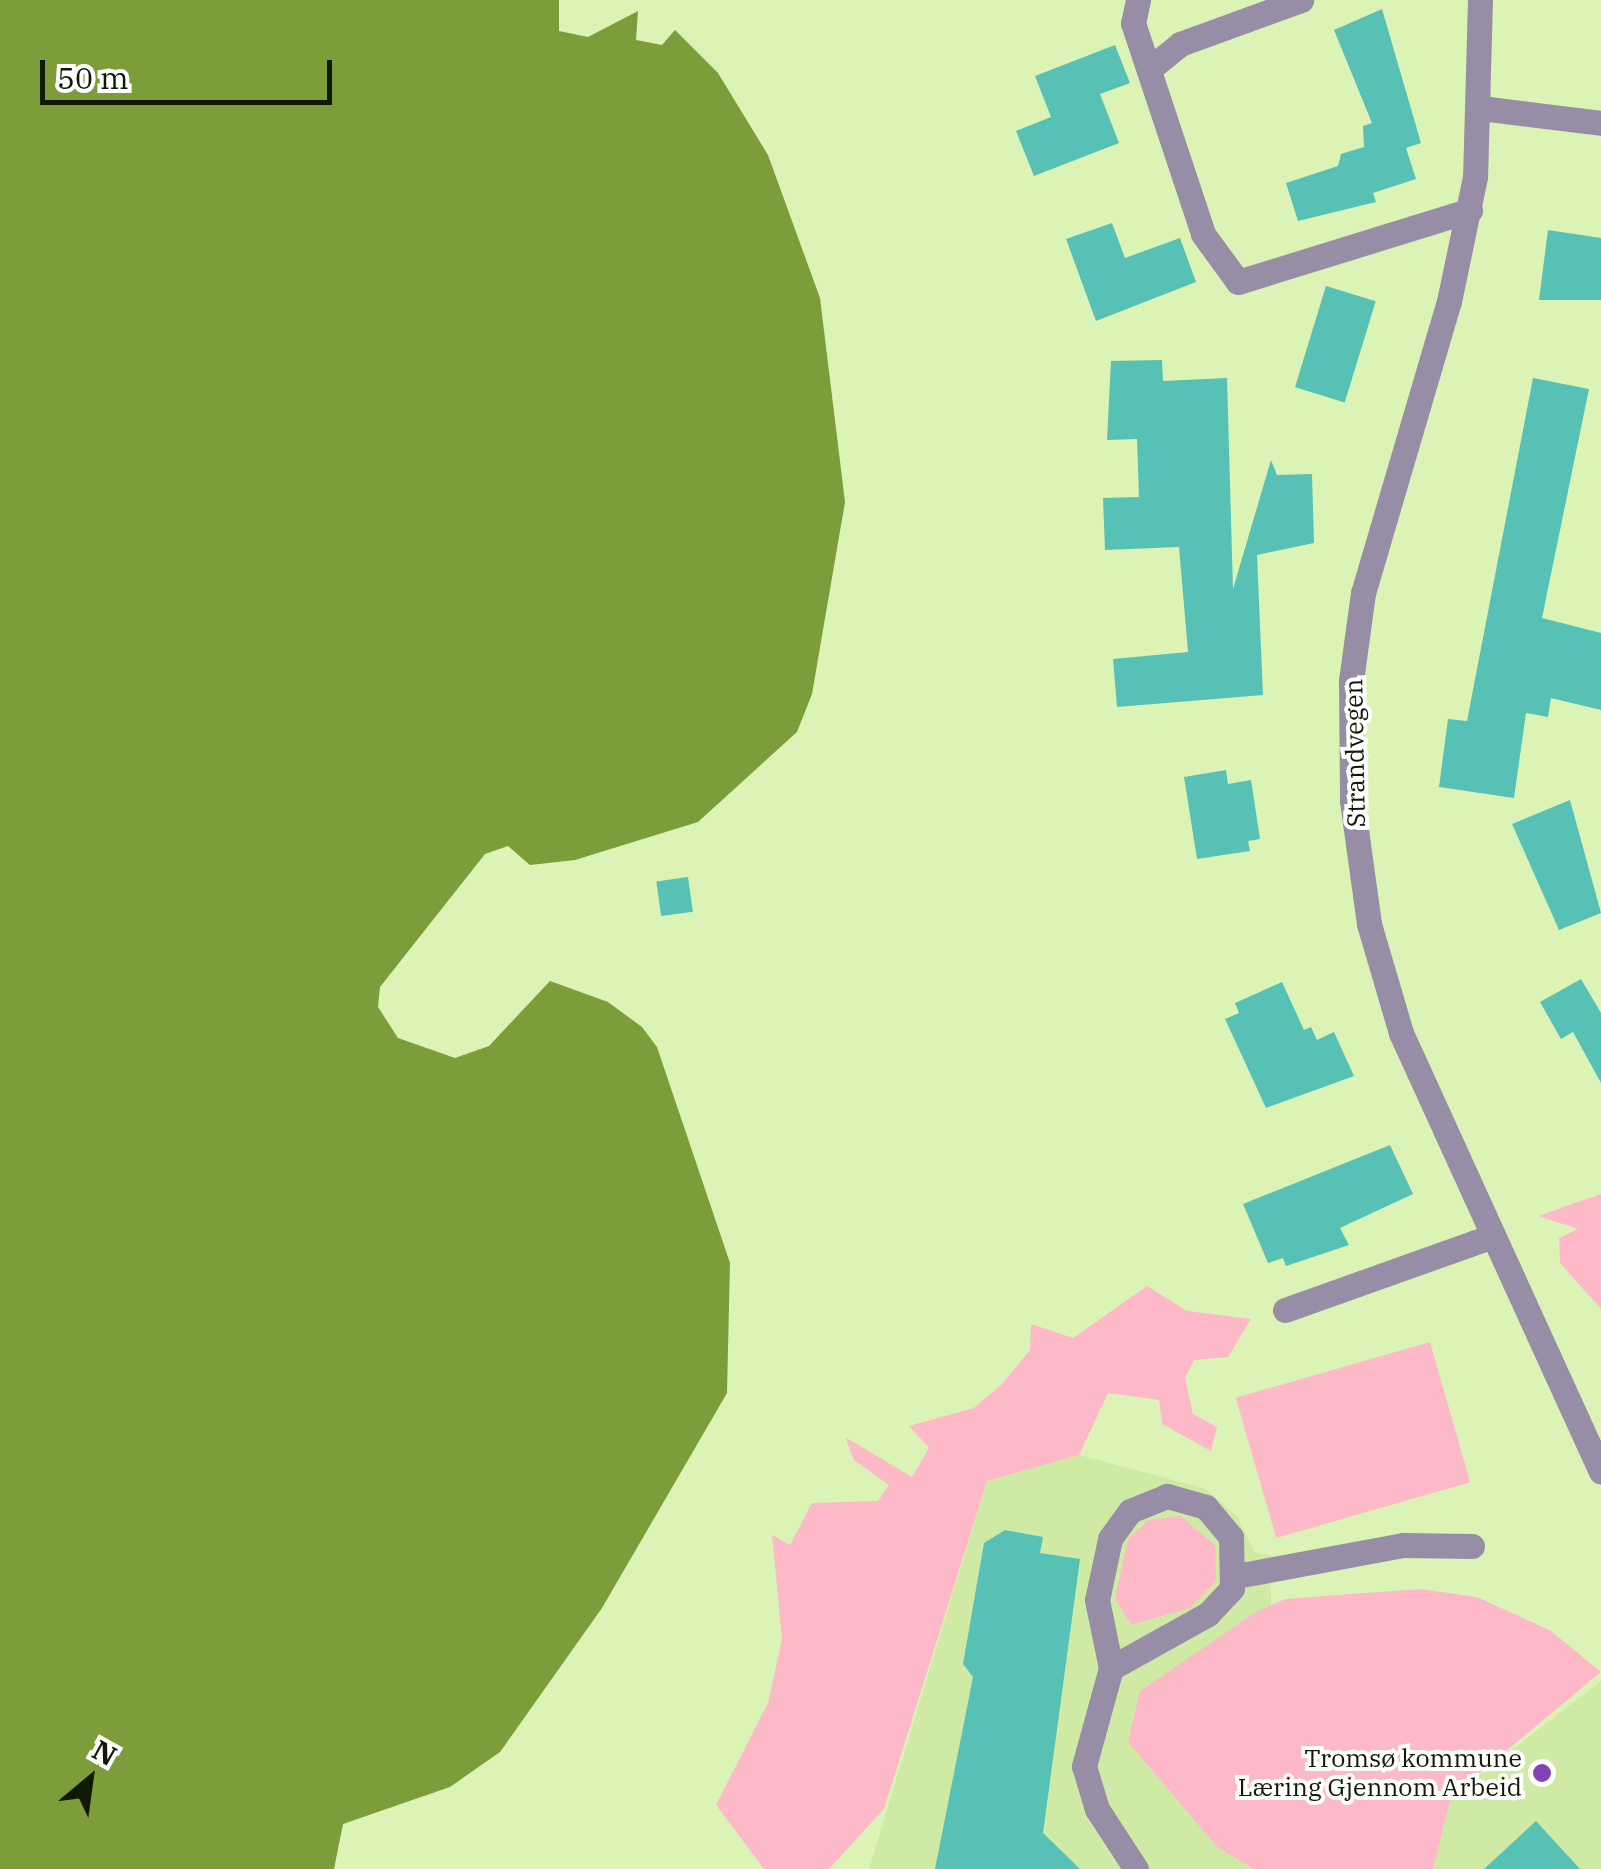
<!DOCTYPE html>
<meta charset="utf-8">
<style>
body{margin:0}
#map{position:relative;width:1601px;height:1869px;overflow:hidden;background:#dbf4b5;font-family:"IBM Plex Serif",serif}
div>[style]{position:absolute}
.built>*{inset:0;background:#cfeaa4}
.green>*{inset:0;background:#fdb9c7;transform-origin:0 0}
.water>*{inset:0;background:#7c9d39}
.building>*{inset:0;background:#57c1b5;transform-origin:0 0}
.minor>*{height:25px;margin:-12.5px;padding:0 12.5px;transform-origin:12.5px;border-radius:12.5px;background:#988da6}
.dots>*{width:28px;height:28px;translate:-50% -50%;box-sizing:border-box;border:5px solid #fff;border-radius:50%}
span{translate:-50% -50%;white-space:nowrap;text-align:center;line-height:1.15;-webkit-text-stroke:8px #fff;paint-order:stroke}
.street-label{font-size:25px;color:#111803}
.poi-label{font-size:25px;color:#111803}
.right{translate:-100% -50%;text-align:right}
.north{position:absolute;left:40px;top:1729px;width:100px;height:100px;-webkit-text-stroke:8px #fff;paint-order:stroke;rotate:29deg;font-size:28px;font-weight:700;line-height:40px;text-align:center;color:#111803}
.north::after{content:'';display:block;margin:auto;width:35px;height:45px;background:#111803;clip-path:polygon(50% 0,100% 100%,50% 72%,0 100%)}
.scale{position:absolute;left:40px;top:60px;width:292px;height:45px;box-sizing:border-box;border:5px solid #111803;border-top:0;padding-left:12px;font-size:30px;line-height:35px;white-space:nowrap;color:#111803;-webkit-text-stroke:8px #fff;paint-order:stroke}
</style>
<div id="map">
<div class="built">
<i style="clip-path:polygon(1079px 1455px,1204px 1488px,1237px 1516px,1255px 1553px,1271px 1555px,1271px 1606px,1128px 1741px,1217px 1847px,1254px 1869px,869px 1869px,987px 1481px)"></i>
<i style="clip-path:polygon(1601px 1681px,1601px 1869px,1433px 1869px,1451px 1797px)"></i>
</div>
<div class="green">
<i style="clip-path:polygon(1601px 1194px,1601px 1309px,1560px 1263px,1559px 1238px,1578px 1229px,1538px 1216px)"></i>
<i style="clip-path:polygon(1147px 1286px,1187px 1311px,1251px 1319px,1228px 1357px,1194px 1360px,1185px 1378px,1193px 1414px,1217px 1427px,1211px 1451px,1162px 1424px,1159px 1400px,1108px 1393px,1079px 1455px,987px 1481px,884px 1809px,829px 1869px,764px 1869px,716px 1805px,768px 1703px,782px 1639px,772px 1535px,790px 1545px,812px 1503px,878px 1501px,889px 1485px,854px 1460px,845px 1437px,912px 1477px,929px 1448px,909px 1426px,974px 1408px,1001px 1385px,1030px 1350px,1031px 1324px,1073px 1338px)"></i>
<i style="left:1430px;top:1342px;width:146px;height:202px;rotate:74deg"></i>
<i style="clip-path:polygon(1180px 1516px,1215px 1545px,1216px 1581px,1190px 1608px,1131px 1625px,1115px 1599px,1128px 1539px,1149px 1520px)"></i>
<i style="clip-path:polygon(1420px 1589px,1477px 1597px,1551px 1631px,1601px 1672px,1451px 1797px,1433px 1869px,1254px 1869px,1217px 1847px,1128px 1742px,1140px 1691px,1256px 1612px,1285px 1599px)"></i>
</div>
<div class="water">
<i style="clip-path:polygon(0 0,559px 0,559px 31px,588px 37px,638px 11px,636px 40px,662px 45px,675px 30px,718px 73px,768px 155px,820px 298px,845px 502px,812px 694px,797px 732px,698px 822px,575px 860px,530px 865px,508px 846px,485px 854px,380px 987px,378px 1007px,398px 1038px,455px 1058px,489px 1046px,550px 981px,608px 1002px,642px 1027px,657px 1047px,730px 1263px,727px 1393px,602px 1608px,500px 1752px,450px 1787px,343px 1824px,334px 1869px,0 1869px)"></i>
</div>
<div class="building">
<i style="clip-path:polygon(1382px 9px,1421px 143px,1406px 148px,1416px 179px,1373px 193px,1376px 202px,1298px 221px,1286px 183px,1338px 166px,1341px 154px,1364px 147px,1363px 126px,1372px 123px,1334px 30px)"></i>
<i style="clip-path:polygon(1115px 45px,1130px 83px,1100px 94px,1119px 143px,1034px 176px,1016px 131px,1051px 117px,1035px 76px)"></i>
<i style="clip-path:polygon(1112px 223px,1125px 258px,1180px 238px,1196px 282px,1096px 321px,1066px 239px)"></i>
<i style="clip-path:polygon(1548px 230px,1601px 238px,1601px 300px,1539px 300px)"></i>
<i style="left:1326px;top:286px;width:52px;height:106px;rotate:17deg"></i>
<i style="clip-path:polygon(1162px 360px,1163px 381px,1227px 378px,1233px 589px,1271px 460px,1277px 475px,1312px 474px,1314px 543px,1257px 555px,1263px 695px,1117px 707px,1113px 659px,1188px 652px,1179px 547px,1105px 550px,1103px 498px,1139px 497px,1137px 439px,1107px 440px,1111px 361px)"></i>
<i style="clip-path:polygon(1533px 378px,1589px 389px,1542px 618px,1601px 633px,1601px 710px,1551px 698px,1548px 717px,1526px 713px,1514px 798px,1439px 787px,1448px 719px,1467px 721px)"></i>
<i style="clip-path:polygon(1226px 770px,1228px 784px,1251px 780px,1260px 839px,1248px 841px,1250px 851px,1197px 859px,1184px 777px)"></i>
<i style="clip-path:polygon(1570px 800px,1601px 913px,1559px 930px,1512px 824px)"></i>
<i style="left:688px;top:877px;width:35px;height:32px;rotate:82deg"></i>
<i style="clip-path:polygon(1581px 979px,1601px 1013px,1601px 1083px,1573px 1032px,1561px 1039px,1540px 1002px)"></i>
<i style="clip-path:polygon(1282px 982px,1304px 1030px,1311px 1027px,1317px 1040px,1334px 1032px,1354px 1076px,1266px 1108px,1225px 1019px,1239px 1013px,1235px 1003px)"></i>
<i style="clip-path:polygon(1390px 1145px,1413px 1194px,1340px 1228px,1349px 1245px,1286px 1266px,1283px 1258px,1268px 1263px,1243px 1204px)"></i>
<i style="clip-path:polygon(1005px 1530px,1043px 1537px,1040px 1553px,1080px 1559px,1043px 1833px,1080px 1869px,935px 1869px,973px 1677px,963px 1664px,984px 1543px)"></i>
<i style="clip-path:polygon(1536px 1821px,1580px 1869px,1484px 1869px)"></i>
</div>
<div class="minor">
<i style="left:1138px;top:0;width:24px;rotate:102deg"></i>
<i style="left:1133px;top:23px;width:222px;rotate:71.6deg"></i>
<i style="left:1203px;top:234px;width:59px;rotate:53.9deg"></i>
<i style="left:1238px;top:282px;width:243px;rotate:-17.2deg"></i>
<i style="left:1480px;top:0;width:177px;rotate:91.6deg"></i>
<i style="left:1475px;top:177px;width:127px;rotate:101.8deg"></i>
<i style="left:1449px;top:301px;width:304px;rotate:106.4deg"></i>
<i style="left:1363px;top:593px;width:89px;rotate:97.8deg"></i>
<i style="left:1351px;top:681px;width:120px;rotate:89.5deg"></i>
<i style="left:1352px;top:801px;width:124px;rotate:82.1deg"></i>
<i style="left:1369px;top:924px;width:114px;rotate:73.6deg"></i>
<i style="left:1401px;top:1033px;width:482px;rotate:65.5deg"></i>
<i style="left:1153px;top:66px;width:35px;rotate:-39deg"></i>
<i style="left:1180px;top:44px;width:129px;rotate:-20deg"></i>
<i style="left:1481px;top:108px;width:121px;rotate:7.1deg"></i>
<i style="left:1285px;top:1310px;width:221px;rotate:-19.6deg"></i>
<i style="left:1236px;top:1576px;width:170px;rotate:-10.5deg"></i>
<i style="left:1403px;top:1545px;width:69px;rotate:0.8deg"></i>
<i style="left:1111px;top:1668px;width:111px;rotate:-29.1deg"></i>
<i style="left:1208px;top:1614px;width:35px;rotate:-47deg"></i>
<i style="left:1232px;top:1588px;width:51px;rotate:-91.1deg"></i>
<i style="left:1231px;top:1537px;width:39px;rotate:-130deg"></i>
<i style="left:1206px;top:1507px;width:41px;rotate:-164.2deg"></i>
<i style="left:1167px;top:1496px;width:40px;rotate:158deg"></i>
<i style="left:1130px;top:1511px;width:34px;rotate:126deg"></i>
<i style="left:1110px;top:1539px;width:62px;rotate:102deg"></i>
<i style="left:1097px;top:1600px;width:69px;rotate:78.4deg"></i>
<i style="left:1111px;top:1668px;width:102px;rotate:105.4deg"></i>
<i style="left:1084px;top:1766px;width:45px;rotate:73.2deg"></i>
<i style="left:1097px;top:1809px;width:72px;rotate:57deg"></i>
</div>
<div class="dots">
<i style="left:1542px;top:1773px;background:#8143b8"></i>
</div>
<div class="street-label">
<span style="left:1355px;top:753px;rotate:-91deg">Strandvegen</span>
</div>
<div class="poi-label">
<span class="right" style="left:1522px;top:1773px">Tromsø kommune<br>Læring Gjennom Arbeid</span>
</div>
<div class="north">N</div>
<div class="scale">50 m</div>
</div>
